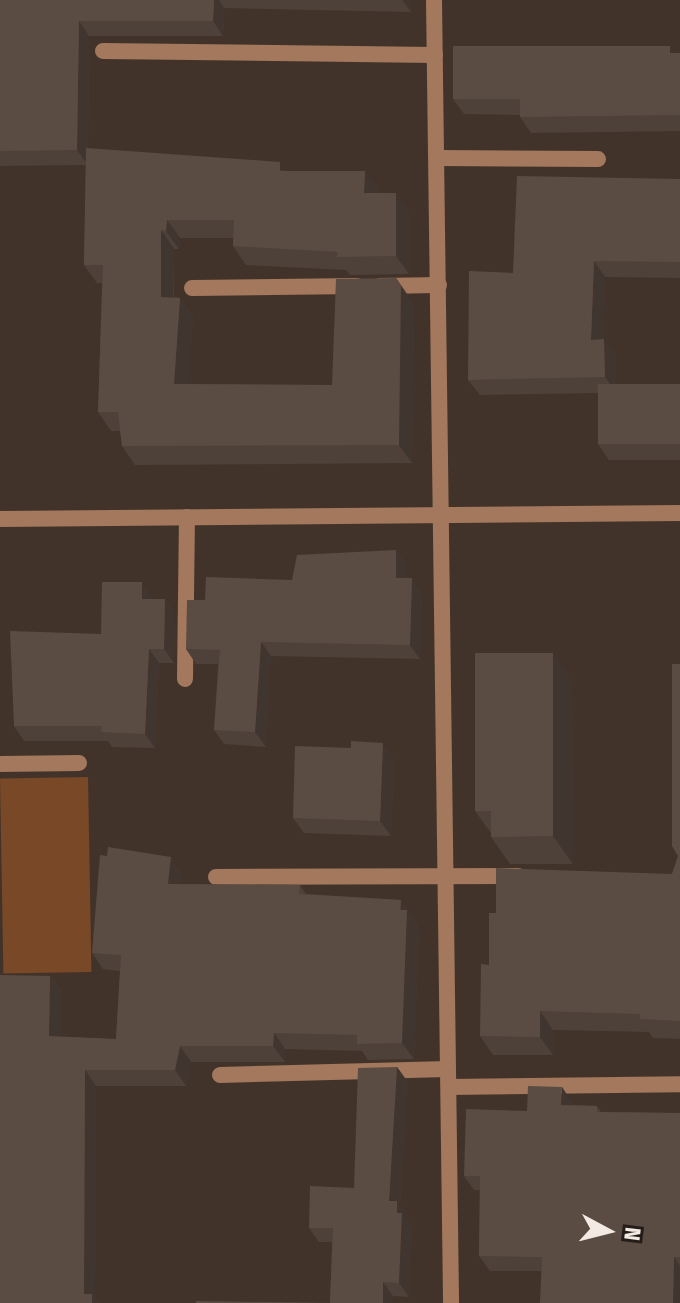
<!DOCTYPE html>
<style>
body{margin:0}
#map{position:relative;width:680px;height:1303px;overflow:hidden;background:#41332a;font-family:"Fira Sans Condensed",sans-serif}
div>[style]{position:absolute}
.green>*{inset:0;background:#794826;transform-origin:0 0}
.minor>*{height:16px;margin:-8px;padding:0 8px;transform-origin:8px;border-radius:8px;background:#a3785d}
.tertiary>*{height:16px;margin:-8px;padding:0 8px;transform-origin:8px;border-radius:8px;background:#a3785d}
.wall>*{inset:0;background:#4e413a}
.shaded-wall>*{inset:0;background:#40352f}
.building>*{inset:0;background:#5b4c43;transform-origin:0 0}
span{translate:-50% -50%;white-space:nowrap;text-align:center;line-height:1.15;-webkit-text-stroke:6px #231c18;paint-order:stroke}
.north{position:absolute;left:568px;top:1191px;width:80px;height:80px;-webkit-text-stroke:6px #231c18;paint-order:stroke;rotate:97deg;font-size:22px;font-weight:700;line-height:32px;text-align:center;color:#f3eae4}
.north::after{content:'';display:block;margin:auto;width:28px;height:36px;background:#f3eae4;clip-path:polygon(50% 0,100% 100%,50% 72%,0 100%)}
</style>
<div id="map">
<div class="green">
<i style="left:88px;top:777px;width:195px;height:88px;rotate:89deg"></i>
</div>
<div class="minor">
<i style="left:434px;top:0;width:1303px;rotate:89.25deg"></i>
<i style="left:103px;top:51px;width:332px;rotate:0.7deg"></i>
<i style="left:437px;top:158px;width:161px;rotate:0.4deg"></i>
<i style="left:380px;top:286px;width:59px;rotate:-1deg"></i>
<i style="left:192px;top:288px;width:165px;rotate:-0.7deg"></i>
<i style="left:185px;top:679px;width:162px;rotate:-89.3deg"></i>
<i style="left:0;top:764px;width:79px;rotate:-0.7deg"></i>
<i style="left:216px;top:877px;width:302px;rotate:-0.2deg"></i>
<i style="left:220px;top:1075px;width:228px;rotate:-1.5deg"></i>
<i style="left:449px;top:1087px;width:231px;rotate:-0.7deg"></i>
</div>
<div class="tertiary">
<i style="left:0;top:519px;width:680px;rotate:-0.51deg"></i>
</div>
<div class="wall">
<i style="clip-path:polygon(0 0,411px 0,411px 12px,224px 8px,223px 36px,89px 36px,88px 149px,286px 171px,365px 171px,378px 190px,378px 193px,409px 211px,409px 274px,350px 275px,346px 270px,246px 265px,233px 246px,233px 238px,180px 238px,179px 249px,174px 249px,174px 297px,180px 298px,193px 316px,188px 384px,332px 385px,414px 304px,412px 463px,135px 465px,122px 446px,120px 431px,111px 431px,98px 412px,102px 283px,97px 283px,84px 265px,86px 165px,0 166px)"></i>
<i style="clip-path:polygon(675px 53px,680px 53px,680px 131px,531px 133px,520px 117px,520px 115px,464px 114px,453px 99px)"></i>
<i style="clip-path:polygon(680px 179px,680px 278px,605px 277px,603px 340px,616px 355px,616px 384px,680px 384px,680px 460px,609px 460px,598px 444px,598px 393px,480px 395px,468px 380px,513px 273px)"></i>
<i style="clip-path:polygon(396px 550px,406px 564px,406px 578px,422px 593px,420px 659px,271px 656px,266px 747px,224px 744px,214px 730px,218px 664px,196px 664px,186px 649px,205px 600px,292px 580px)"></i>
<i style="clip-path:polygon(152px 597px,152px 599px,165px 599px,175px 614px,174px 663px,159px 663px,155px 748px,112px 747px,108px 741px,24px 741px,14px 726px,101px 634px)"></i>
<i style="clip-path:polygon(680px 664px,680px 1039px,653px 1038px,649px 1032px,553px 1030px,553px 1055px,493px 1055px,480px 1036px,496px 913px,672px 874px,678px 856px)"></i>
<i style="clip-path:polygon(572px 680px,573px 864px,510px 864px,491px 837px,491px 833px,475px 811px)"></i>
<i style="clip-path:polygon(351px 748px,394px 758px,391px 836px,304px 833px,293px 818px)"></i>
<i style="clip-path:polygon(182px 874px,181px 884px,300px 885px,306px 894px,401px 900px,419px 926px,414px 1059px,368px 1060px,362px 1051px,285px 1049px,285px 1062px,191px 1062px,186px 1086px,96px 1086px,95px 1298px,99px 1303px,0 1303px,50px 976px,62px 992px,61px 1037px,116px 1039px,120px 971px,103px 969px,92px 953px)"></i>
<i style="clip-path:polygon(397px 1067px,407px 1081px,400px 1205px,407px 1216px,407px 1221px,412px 1227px,409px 1297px,393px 1296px,330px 1303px,332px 1242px,319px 1242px,309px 1228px,354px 1188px)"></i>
<i style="clip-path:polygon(572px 1102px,572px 1105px,597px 1106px,601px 1112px,680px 1113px,680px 1303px,541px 1271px,490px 1271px,479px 1256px,480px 1190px,474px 1190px,464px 1176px)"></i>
</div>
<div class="shaded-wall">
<i style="clip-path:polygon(214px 0,219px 0,224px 8px,223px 36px,213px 21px)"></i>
<i style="clip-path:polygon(402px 0,411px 0,411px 12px)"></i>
<i style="clip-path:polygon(79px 21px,89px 36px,88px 165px,77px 150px)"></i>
<i style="clip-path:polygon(365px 171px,378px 190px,377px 211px,364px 193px)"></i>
<i style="clip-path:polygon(396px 193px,409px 211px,409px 274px,396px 256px)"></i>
<i style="clip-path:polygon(167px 220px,180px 238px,179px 249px,166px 231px)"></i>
<i style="clip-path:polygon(161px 230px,174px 249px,173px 315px,161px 297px)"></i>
<i style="clip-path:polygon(594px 261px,605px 277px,603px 356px,591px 340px)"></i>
<i style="clip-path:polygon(396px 278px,414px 304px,412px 463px,399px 445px)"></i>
<i style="clip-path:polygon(180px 298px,193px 316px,187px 403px,174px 384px)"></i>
<i style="clip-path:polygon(604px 339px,616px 355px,616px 392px,605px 377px)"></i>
<i style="clip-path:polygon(396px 550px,406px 564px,406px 592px,396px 578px)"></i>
<i style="clip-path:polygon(412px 578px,422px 593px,420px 659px,410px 645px)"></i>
<i style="clip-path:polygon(142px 582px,152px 597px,152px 614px,142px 599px)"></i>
<i style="clip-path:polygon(165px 599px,175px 614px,174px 663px,164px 649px)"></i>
<i style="clip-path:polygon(261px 642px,271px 656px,266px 747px,255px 732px)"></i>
<i style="clip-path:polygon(149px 649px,159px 663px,155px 748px,145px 734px)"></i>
<i style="clip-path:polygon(553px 653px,572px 680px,573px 864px,553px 836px)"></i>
<i style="clip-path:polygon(383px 743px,394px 758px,391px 836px,380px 821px)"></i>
<i style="clip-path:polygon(171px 857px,182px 874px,179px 900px,168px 884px)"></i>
<i style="clip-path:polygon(401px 900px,419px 926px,414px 1059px,402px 1043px)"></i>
<i style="clip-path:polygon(50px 976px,62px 992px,61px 1053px,49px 1036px)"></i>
<i style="clip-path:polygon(540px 1011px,553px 1030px,553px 1055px,540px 1037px)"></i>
<i style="clip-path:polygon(274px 1033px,285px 1049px,285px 1062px,273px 1046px)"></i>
<i style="clip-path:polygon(180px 1046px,191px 1062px,186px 1086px,175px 1070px)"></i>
<i style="clip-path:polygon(397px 1067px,407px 1081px,400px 1205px,407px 1216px,407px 1221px,412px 1227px,409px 1297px,399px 1283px,389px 1201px)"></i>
<i style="clip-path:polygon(85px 1070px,96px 1086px,95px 1298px,99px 1303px,90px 1303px,84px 1294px)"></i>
<i style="clip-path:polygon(562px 1087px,572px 1102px,571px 1119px,561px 1105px)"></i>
<i style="clip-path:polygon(674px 1257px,680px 1266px,680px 1303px,673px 1303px)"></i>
<i style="clip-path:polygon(383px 1282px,393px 1296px,393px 1303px,383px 1303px)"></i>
</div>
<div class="building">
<i style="clip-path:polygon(0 0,214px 0,213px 21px,79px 21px,77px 150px,0 151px)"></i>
<i style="clip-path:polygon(453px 46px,670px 46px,670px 53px,680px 53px,680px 115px,520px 117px,520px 99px,453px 99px)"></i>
<i style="clip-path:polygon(86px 148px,280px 162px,280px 171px,365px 171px,364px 193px,396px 193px,396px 256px,337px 257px,338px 252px,233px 246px,234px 220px,167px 220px,166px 231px,161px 230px,161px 297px,180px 298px,174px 384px,332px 385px,336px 279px,396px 278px,401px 286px,399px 445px,122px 446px,118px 412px,98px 412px,103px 265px,84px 265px)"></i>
<i style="clip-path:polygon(517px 176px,680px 179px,680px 262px,594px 261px,591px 340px,604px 339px,605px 377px,468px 380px,469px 271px,513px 273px)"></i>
<i style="left:598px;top:384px;width:82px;height:60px"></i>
<i style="clip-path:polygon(396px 550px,396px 578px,412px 578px,410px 645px,261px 642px,255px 732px,214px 730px,220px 650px,186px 649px,187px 600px,205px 600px,206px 577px,292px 580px,297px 555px)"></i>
<i style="clip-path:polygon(102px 582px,142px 582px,142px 599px,165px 599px,164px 649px,149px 649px,145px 734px,101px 732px,102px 726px,14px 726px,10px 631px,101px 634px)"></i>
<i style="clip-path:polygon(475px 653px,553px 653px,553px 836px,491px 837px,491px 811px,475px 811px)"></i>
<i style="clip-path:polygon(672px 664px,680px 664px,680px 1021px,640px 1019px,640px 1014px,540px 1011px,540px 1037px,480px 1036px,481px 964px,489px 965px,489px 913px,496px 913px,496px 868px,672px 874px,678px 856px,672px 846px)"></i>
<i style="clip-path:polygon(351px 741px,383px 743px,380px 821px,293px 818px,295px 746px,351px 748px)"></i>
<i style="clip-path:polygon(108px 847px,171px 857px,168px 884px,300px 885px,299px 894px,401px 900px,400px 910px,407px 910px,402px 1043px,357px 1044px,357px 1035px,274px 1033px,273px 1046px,180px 1046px,175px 1070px,85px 1070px,84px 1294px,92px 1294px,92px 1303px,0 1303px,0 975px,50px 976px,49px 1036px,116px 1039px,121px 955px,92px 953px,100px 855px,107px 856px)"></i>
<i style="clip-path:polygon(397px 1067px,389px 1201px,397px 1201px,397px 1213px,402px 1213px,399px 1283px,383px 1282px,383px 1303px,196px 1303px,196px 1301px,330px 1303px,333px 1228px,309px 1228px,310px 1186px,354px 1188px,358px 1068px)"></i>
<i style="clip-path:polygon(528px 1086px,562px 1087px,561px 1105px,597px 1106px,597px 1112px,680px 1113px,680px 1257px,674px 1257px,673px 1303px,540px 1303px,542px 1257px,479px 1256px,480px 1176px,464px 1176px,466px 1109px,527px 1111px)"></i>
</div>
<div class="north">N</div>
</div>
